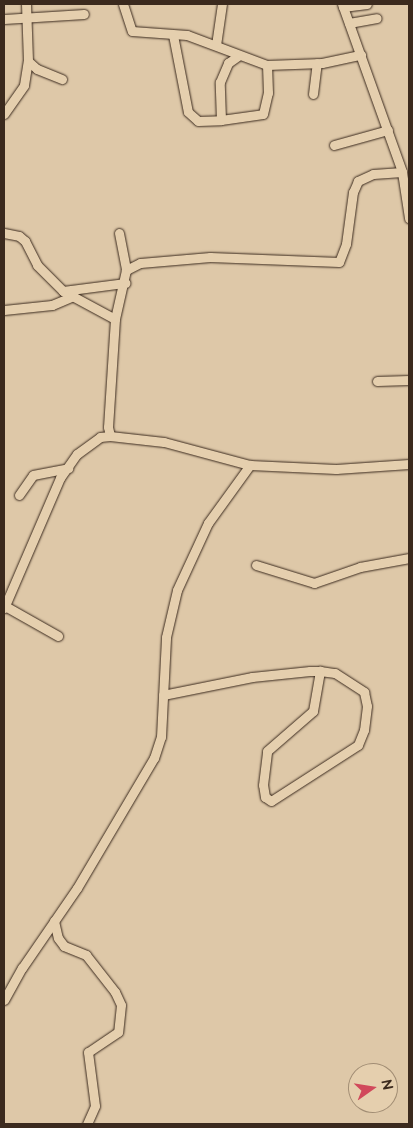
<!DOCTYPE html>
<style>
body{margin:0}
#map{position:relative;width:413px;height:1128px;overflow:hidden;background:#dec8a8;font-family:"Architects Daughter",sans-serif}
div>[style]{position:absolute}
.roads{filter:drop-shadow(0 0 1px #3b2a1e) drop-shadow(0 0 1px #3b2a1e)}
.street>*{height:9px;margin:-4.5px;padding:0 4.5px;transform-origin:4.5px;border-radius:4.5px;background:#e5cfae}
span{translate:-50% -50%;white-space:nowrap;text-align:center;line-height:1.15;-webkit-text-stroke:5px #e5cfae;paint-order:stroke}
.frame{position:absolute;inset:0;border:5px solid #3b2a1e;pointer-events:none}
.north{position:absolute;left:348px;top:1063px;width:50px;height:50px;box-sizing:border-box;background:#e5cfae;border:1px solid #a18d74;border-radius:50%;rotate:77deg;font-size:14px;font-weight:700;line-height:20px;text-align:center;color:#3b2a1e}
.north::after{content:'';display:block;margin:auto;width:18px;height:22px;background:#d1495b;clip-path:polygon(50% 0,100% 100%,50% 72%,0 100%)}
</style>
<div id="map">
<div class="roads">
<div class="street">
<i style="left:123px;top:4px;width:28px;rotate:72deg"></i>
<i style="left:132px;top:31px;width:55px;rotate:4.2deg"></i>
<i style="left:187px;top:35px;width:85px;rotate:20.6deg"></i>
<i style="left:267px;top:65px;width:55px;rotate:-2.1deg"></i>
<i style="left:322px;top:63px;width:40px;rotate:-12deg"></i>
<i style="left:342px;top:4px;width:178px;rotate:70.3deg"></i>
<i style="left:402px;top:172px;width:47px;rotate:81.3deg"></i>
<i style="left:343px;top:7px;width:24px;rotate:-7deg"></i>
<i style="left:4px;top:19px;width:80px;rotate:-3.6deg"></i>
<i style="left:349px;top:23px;width:28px;rotate:-10deg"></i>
<i style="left:173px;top:35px;width:78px;rotate:79deg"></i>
<i style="left:188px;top:112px;width:13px;rotate:42deg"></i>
<i style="left:198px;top:121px;width:23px;rotate:-2deg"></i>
<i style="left:221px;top:120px;width:38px;rotate:-92deg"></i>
<i style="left:220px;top:82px;width:21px;rotate:-67deg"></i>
<i style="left:228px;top:63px;width:12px;rotate:-35deg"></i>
<i style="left:216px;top:45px;width:41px;rotate:-81.7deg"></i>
<i style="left:28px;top:61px;width:12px;rotate:42deg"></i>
<i style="left:37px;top:69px;width:27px;rotate:22deg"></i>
<i style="left:313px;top:94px;width:31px;rotate:-83deg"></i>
<i style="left:4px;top:114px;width:35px;rotate:-55deg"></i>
<i style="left:24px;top:85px;width:24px;rotate:-81deg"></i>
<i style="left:28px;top:61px;width:57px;rotate:-92deg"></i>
<i style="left:221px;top:120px;width:42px;rotate:-8.1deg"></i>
<i style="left:263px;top:114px;width:22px;rotate:-77deg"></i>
<i style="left:268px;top:93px;width:28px;rotate:-92deg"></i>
<i style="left:334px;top:145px;width:56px;rotate:-15.5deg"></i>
<i style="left:402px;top:172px;width:29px;rotate:176deg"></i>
<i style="left:373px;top:174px;width:17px;rotate:155deg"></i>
<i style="left:358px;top:181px;width:12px;rotate:114deg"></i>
<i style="left:353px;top:192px;width:52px;rotate:97.7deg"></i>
<i style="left:346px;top:244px;width:19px;rotate:111deg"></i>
<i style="left:339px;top:262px;width:129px;rotate:-177.8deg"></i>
<i style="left:210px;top:257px;width:70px;rotate:175.1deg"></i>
<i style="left:140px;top:263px;width:16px;rotate:153deg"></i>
<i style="left:126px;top:270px;width:50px;rotate:102.7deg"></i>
<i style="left:115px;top:319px;width:108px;rotate:93.7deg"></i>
<i style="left:108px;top:427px;width:9px;rotate:77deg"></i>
<i style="left:110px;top:436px;width:54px;rotate:6.3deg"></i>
<i style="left:164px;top:442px;width:89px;rotate:15deg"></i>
<i style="left:250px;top:465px;width:86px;rotate:2.7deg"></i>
<i style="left:336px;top:469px;width:73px;rotate:-3.9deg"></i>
<i style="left:4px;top:233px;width:15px;rotate:11deg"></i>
<i style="left:19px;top:236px;width:8px;rotate:40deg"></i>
<i style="left:25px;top:241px;width:27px;rotate:63deg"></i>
<i style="left:37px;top:265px;width:37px;rotate:45deg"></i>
<i style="left:63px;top:291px;width:59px;rotate:28.3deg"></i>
<i style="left:119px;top:233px;width:38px;rotate:79deg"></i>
<i style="left:63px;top:291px;width:63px;rotate:-7.4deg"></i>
<i style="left:4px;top:310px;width:48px;rotate:-5.9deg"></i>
<i style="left:52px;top:305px;width:21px;rotate:-23deg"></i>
<i style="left:377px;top:381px;width:32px;rotate:-2deg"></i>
<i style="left:19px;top:495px;width:24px;rotate:-55deg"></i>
<i style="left:33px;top:475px;width:36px;rotate:-11deg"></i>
<i style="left:256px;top:565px;width:61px;rotate:17.2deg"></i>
<i style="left:314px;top:583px;width:49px;rotate:-19.2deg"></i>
<i style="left:360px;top:567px;width:50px;rotate:-10.4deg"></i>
<i style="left:5px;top:606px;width:61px;rotate:29.5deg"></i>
<i style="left:4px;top:608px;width:142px;rotate:-66.7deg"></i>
<i style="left:60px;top:478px;width:29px;rotate:-55deg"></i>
<i style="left:77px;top:454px;width:29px;rotate:-36deg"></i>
<i style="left:100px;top:437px;width:10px;rotate:-6deg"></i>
<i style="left:163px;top:695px;width:91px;rotate:-11.4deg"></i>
<i style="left:252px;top:677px;width:58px;rotate:-5.9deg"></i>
<i style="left:310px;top:671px;width:10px"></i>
<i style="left:320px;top:671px;width:15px;rotate:8deg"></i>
<i style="left:335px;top:673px;width:35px;rotate:33deg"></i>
<i style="left:364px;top:692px;width:14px;rotate:78deg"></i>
<i style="left:367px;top:706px;width:24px;rotate:97deg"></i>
<i style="left:364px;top:730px;width:16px;rotate:112deg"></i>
<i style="left:358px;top:745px;width:103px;rotate:147.2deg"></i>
<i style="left:271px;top:801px;width:7px;rotate:-146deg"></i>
<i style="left:265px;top:797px;width:12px;rotate:-99deg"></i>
<i style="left:263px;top:785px;width:34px;rotate:-83deg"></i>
<i style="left:267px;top:751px;width:61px;rotate:-41deg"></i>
<i style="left:313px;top:711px;width:41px;rotate:-80.1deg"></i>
<i style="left:54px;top:921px;width:17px;rotate:77deg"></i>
<i style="left:58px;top:938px;width:10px;rotate:53deg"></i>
<i style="left:64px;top:946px;width:24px;rotate:22deg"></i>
<i style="left:86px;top:955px;width:47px;rotate:51.9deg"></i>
<i style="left:115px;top:992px;width:14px;rotate:65deg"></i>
<i style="left:121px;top:1005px;width:27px;rotate:96deg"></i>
<i style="left:118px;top:1032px;width:36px;rotate:146deg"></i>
<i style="left:88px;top:1052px;width:54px;rotate:82.6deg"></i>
<i style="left:95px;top:1106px;width:20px;rotate:114deg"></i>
<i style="left:4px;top:1000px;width:37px;rotate:-61deg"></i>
<i style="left:22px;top:968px;width:97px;rotate:-55.5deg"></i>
<i style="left:77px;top:888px;width:151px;rotate:-59.4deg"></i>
<i style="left:154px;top:758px;width:22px;rotate:-72deg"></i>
<i style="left:161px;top:737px;width:100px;rotate:-87.1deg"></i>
<i style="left:166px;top:637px;width:48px;rotate:-76.8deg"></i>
<i style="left:177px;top:590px;width:74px;rotate:-65.2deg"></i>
<i style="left:208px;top:523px;width:72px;rotate:-54.1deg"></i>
</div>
</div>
<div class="frame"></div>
<div class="north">N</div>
</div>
